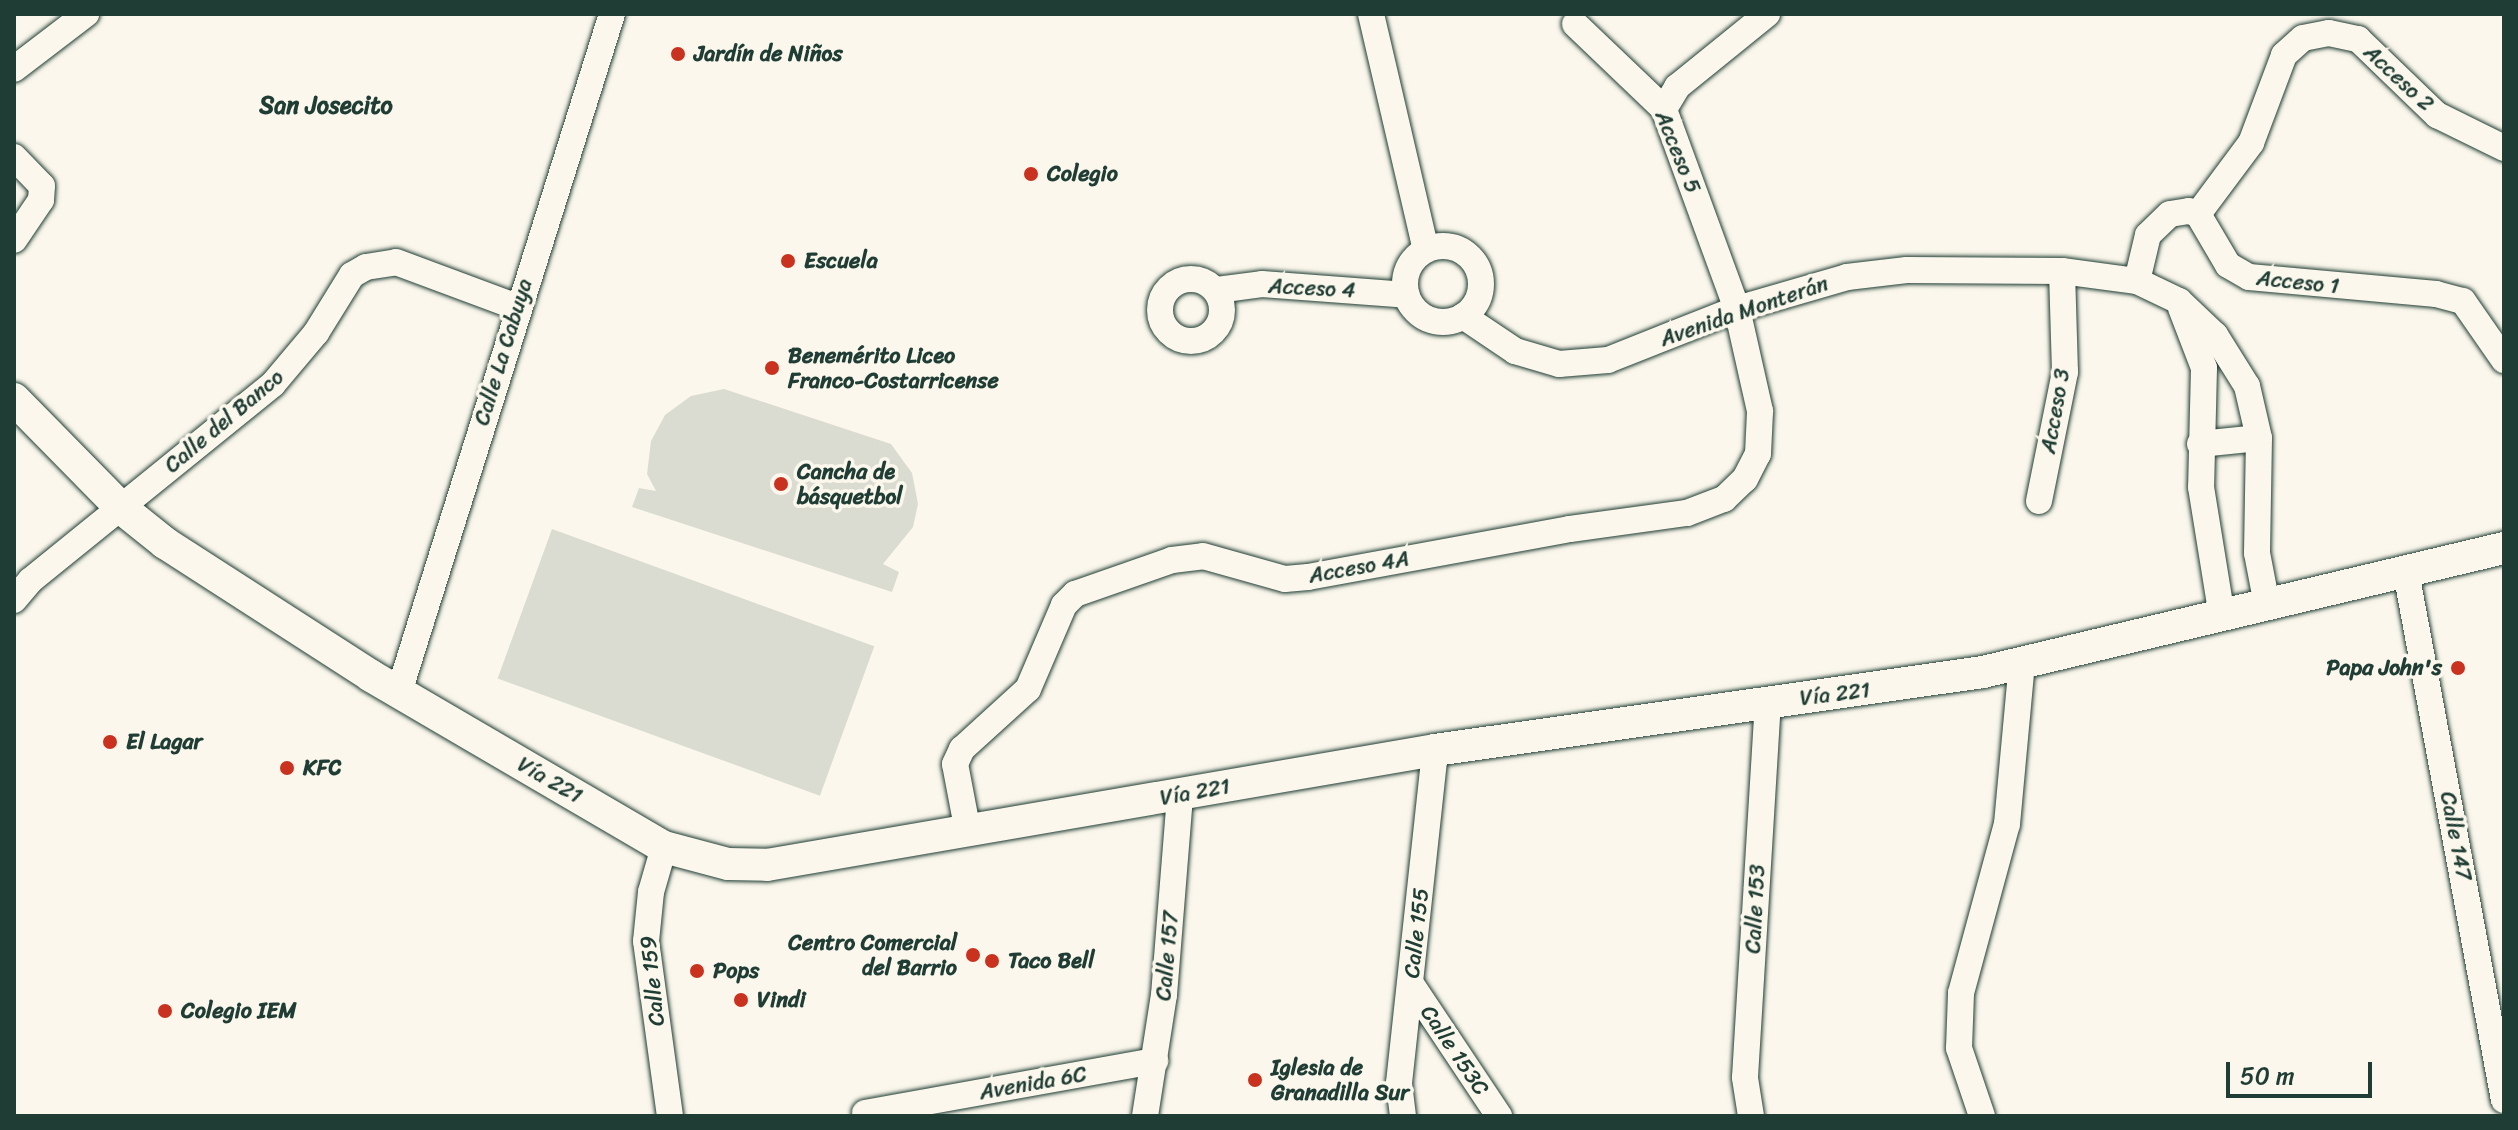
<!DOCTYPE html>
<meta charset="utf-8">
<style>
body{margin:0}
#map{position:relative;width:2518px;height:1130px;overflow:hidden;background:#fbf7ec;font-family:Sriracha,sans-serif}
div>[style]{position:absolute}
.green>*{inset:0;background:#dbdcd1;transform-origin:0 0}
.roads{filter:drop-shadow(0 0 2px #1f3d34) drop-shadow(0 0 2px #1f3d34)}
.minor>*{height:26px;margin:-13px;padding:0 13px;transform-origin:13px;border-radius:13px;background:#fbf7ec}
.minor>.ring{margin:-13px;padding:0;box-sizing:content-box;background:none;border:26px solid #fbf7ec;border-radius:50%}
.major>*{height:32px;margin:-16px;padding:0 16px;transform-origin:16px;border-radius:16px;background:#fbf7ec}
.dots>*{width:22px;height:22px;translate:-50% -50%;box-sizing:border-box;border:4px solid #fbf7ec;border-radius:50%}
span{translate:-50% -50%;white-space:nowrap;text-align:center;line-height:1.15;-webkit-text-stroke:7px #fbf7ec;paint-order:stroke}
.poi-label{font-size:22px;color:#1f3d34;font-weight:700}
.left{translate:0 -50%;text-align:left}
.right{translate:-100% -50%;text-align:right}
.street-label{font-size:22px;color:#1f3d34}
.neighbourhood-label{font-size:24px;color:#1f3d34;font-weight:700}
.frame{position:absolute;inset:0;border:16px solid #1f3d34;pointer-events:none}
.scale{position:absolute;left:2226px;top:1062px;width:146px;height:36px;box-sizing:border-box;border:4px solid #1f3d34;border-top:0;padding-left:10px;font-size:24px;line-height:28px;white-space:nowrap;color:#1f3d34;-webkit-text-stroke:6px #fbf7ec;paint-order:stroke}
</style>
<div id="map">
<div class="green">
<i style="clip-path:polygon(724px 389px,891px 444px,912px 473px,918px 504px,913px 527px,883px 564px,899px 572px,892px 592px,632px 507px,639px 488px,656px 491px,647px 474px,651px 441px,665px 415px,691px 396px)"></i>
<i style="left:552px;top:529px;width:343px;height:159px;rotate:20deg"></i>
</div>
<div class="roads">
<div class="minor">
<i style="left:1371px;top:14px;width:242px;rotate:76.9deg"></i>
<i style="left:14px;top:69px;width:91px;rotate:-37.4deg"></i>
<i style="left:1664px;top:109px;width:26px;rotate:-59deg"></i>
<i style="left:1677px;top:87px;width:116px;rotate:-39deg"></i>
<i style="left:14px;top:157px;width:40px;rotate:46deg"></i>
<i style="left:42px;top:186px;width:14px;rotate:94deg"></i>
<i style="left:41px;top:200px;width:48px;rotate:124deg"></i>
<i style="left:2198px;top:214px;width:89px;rotate:-53.3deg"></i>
<i style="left:2251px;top:143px;width:94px;rotate:-69.4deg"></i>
<i style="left:2284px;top:55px;width:25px;rotate:-42deg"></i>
<i style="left:2303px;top:38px;width:26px;rotate:-11deg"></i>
<i style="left:2329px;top:33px;width:30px;rotate:12deg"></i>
<i style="left:2358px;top:39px;width:110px;rotate:43.9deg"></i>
<i style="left:2437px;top:115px;width:75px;rotate:26.2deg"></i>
<i class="ring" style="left:1405px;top:246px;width:50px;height:50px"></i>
<i class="ring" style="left:1160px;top:279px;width:36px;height:36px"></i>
<i style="left:2137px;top:281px;width:47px;rotate:-76.6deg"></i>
<i style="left:2148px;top:235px;width:30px;rotate:-44deg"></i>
<i style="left:2170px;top:214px;width:19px;rotate:-9deg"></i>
<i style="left:2189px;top:211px;width:9px;rotate:18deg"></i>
<i style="left:2198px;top:214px;width:59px;rotate:59.5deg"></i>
<i style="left:2228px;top:265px;width:24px;rotate:30deg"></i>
<i style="left:2249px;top:277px;width:188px;rotate:5.2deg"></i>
<i style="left:2436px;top:294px;width:28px;rotate:15deg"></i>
<i style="left:2463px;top:301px;width:72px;rotate:55.2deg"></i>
<i style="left:1217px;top:290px;width:45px;rotate:-7.6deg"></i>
<i style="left:1262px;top:284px;width:145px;rotate:4.3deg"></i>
<i style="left:2181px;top:308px;width:64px;rotate:69deg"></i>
<i style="left:2204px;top:368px;width:119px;rotate:91.4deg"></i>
<i style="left:2201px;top:487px;width:131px;rotate:80.8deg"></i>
<i style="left:1463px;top:316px;width:63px;rotate:33.9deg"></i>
<i style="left:1515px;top:351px;width:46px;rotate:16.5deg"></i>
<i style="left:1559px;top:364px;width:49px;rotate:-4.7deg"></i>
<i style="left:1608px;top:360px;width:139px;rotate:-21.6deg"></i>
<i style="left:1737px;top:309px;width:115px;rotate:-16.2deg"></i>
<i style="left:1847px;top:277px;width:60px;rotate:-6.7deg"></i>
<i style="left:1907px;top:270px;width:155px;rotate:0.4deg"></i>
<i style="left:2062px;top:271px;width:76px;rotate:7.6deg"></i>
<i style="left:2137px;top:281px;width:47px;rotate:25.5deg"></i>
<i style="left:2179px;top:301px;width:50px;rotate:43.4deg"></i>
<i style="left:2215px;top:335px;width:60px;rotate:57.9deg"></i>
<i style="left:2247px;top:386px;width:53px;rotate:77deg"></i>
<i style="left:2259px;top:438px;width:115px;rotate:91deg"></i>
<i style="left:2257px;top:553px;width:53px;rotate:79.1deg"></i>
<i style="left:2200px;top:444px;width:59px;rotate:-5.8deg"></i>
<i style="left:2039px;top:501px;width:132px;rotate:-78.6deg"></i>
<i style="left:2065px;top:372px;width:101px;rotate:-91.7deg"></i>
<i style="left:2406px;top:572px;width:537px;rotate:79.49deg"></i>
<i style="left:14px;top:600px;width:26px;rotate:-50deg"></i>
<i style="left:31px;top:580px;width:311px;rotate:-39deg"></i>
<i style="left:273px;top:384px;width:67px;rotate:-49.9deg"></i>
<i style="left:316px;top:333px;width:68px;rotate:-58.2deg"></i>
<i style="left:352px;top:275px;width:16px;rotate:-30deg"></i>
<i style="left:366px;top:267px;width:30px;rotate:-9deg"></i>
<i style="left:396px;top:262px;width:129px;rotate:20.4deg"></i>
<i style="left:399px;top:692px;width:711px;rotate:-72.56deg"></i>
<i style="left:968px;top:832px;width:69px;rotate:-100.8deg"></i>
<i style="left:955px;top:764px;width:17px;rotate:-65deg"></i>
<i style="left:962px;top:749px;width:89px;rotate:-42.3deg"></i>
<i style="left:1028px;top:689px;width:91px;rotate:-66.8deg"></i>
<i style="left:1064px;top:605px;width:16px;rotate:-45deg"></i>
<i style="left:1075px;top:594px;width:103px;rotate:-19.3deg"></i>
<i style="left:1172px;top:560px;width:31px;rotate:-7deg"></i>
<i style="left:1203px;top:556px;width:85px;rotate:15.7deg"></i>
<i style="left:1285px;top:579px;width:23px;rotate:-5deg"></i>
<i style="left:1308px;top:577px;width:266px;rotate:-10.4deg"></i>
<i style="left:1570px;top:529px;width:118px;rotate:-7.8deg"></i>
<i style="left:1687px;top:513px;width:40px;rotate:-21deg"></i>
<i style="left:1724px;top:499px;width:29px;rotate:-44deg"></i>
<i style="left:1745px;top:479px;width:28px;rotate:-63deg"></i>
<i style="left:1758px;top:454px;width:43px;rotate:-87.3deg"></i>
<i style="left:1760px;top:411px;width:105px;rotate:-102.7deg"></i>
<i style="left:1737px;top:309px;width:213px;rotate:-110.1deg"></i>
<i style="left:1664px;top:109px;width:123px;rotate:-136.3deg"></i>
<i style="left:664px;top:847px;width:47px;rotate:106.1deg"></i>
<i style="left:651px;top:892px;width:49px;rotate:95.8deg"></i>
<i style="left:646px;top:941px;width:177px;rotate:82.2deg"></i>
<i style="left:1411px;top:984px;width:159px;rotate:56.3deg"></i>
<i style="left:865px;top:1113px;width:295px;rotate:-10.2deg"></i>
<i style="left:1145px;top:1116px;width:122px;rotate:-81.1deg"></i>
<i style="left:1164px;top:995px;width:201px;rotate:-85.4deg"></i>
<i style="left:1403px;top:1116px;width:33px;rotate:-97deg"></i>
<i style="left:1399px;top:1083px;width:335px;rotate:-83.8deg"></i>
<i style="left:1751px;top:1116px;width:39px;rotate:-99deg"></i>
<i style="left:1745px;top:1077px;width:376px;rotate:-86.5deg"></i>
<i style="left:1982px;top:1116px;width:72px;rotate:-108.7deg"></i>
<i style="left:1959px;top:1048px;width:55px;rotate:-87.9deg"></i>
<i style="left:1961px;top:993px;width:175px;rotate:-74.8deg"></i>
<i style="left:2007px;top:824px;width:162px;rotate:-84.7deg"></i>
</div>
<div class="major">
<i style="left:14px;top:399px;width:151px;rotate:45.5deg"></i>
<i style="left:120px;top:507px;width:58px;rotate:38.7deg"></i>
<i style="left:165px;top:543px;width:245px;rotate:32.8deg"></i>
<i style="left:371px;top:676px;width:339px;rotate:30.3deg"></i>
<i style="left:664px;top:847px;width:66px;rotate:14.9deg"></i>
<i style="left:728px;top:864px;width:39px;rotate:1deg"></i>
<i style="left:767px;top:865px;width:678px;rotate:-9.77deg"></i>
<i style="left:1435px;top:750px;width:554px;rotate:-8.1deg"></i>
<i style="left:1983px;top:672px;width:536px;rotate:-13.39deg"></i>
</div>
</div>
<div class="dots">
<i style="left:678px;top:54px;background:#c8321e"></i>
<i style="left:1031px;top:174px;background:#c8321e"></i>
<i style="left:788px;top:261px;background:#c8321e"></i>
<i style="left:772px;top:368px;background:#c8321e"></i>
<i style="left:781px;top:484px;background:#c8321e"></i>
<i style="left:2458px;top:668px;background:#c8321e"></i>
<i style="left:110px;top:742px;background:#c8321e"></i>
<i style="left:287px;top:768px;background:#c8321e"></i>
<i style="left:973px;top:955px;background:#c8321e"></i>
<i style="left:992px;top:961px;background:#c8321e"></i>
<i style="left:697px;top:971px;background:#c8321e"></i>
<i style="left:741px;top:1000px;background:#c8321e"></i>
<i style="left:165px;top:1011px;background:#c8321e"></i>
<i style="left:1255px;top:1080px;background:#c8321e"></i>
</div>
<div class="poi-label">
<span class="left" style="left:694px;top:54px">Jardín de Niños</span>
<span class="left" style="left:1047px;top:174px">Colegio</span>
<span class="left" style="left:804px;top:261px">Escuela</span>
<span class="left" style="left:788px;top:368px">Benemérito Liceo<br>Franco-Costarricense</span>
<span class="left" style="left:797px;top:484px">Cancha de<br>básquetbol</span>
<span class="right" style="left:2442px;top:668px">Papa John's</span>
<span class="left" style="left:126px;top:742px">El Lagar</span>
<span class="left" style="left:303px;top:768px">KFC</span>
<span class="right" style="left:957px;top:955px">Centro Comercial<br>del Barrio</span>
<span class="left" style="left:1008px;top:961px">Taco Bell</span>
<span class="left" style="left:713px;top:971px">Pops</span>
<span class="left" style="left:757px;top:1000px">Vindi</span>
<span class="left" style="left:181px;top:1011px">Colegio IEM</span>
<span class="left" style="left:1271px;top:1080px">Iglesia de<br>Granadilla Sur</span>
</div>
<div class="street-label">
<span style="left:2399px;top:78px;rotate:43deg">Acceso 2</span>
<span style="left:1678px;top:152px;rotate:68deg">Acceso 5</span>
<span style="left:2298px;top:282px;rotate:6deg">Acceso 1</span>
<span style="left:1312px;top:288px;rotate:3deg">Acceso 4</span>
<span style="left:1744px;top:311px;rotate:-19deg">Avenida Monterán</span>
<span style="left:503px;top:352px;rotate:-73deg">Calle La Cabuya</span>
<span style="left:2055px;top:411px;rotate:-80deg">Acceso 3</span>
<span style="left:224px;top:421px;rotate:-40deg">Calle del Banco</span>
<span style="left:1359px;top:567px;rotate:-10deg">Acceso 4A</span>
<span style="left:1835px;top:694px;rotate:-7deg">Vía 221</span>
<span style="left:550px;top:780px;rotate:30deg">Vía 221</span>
<span style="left:1195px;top:792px;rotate:-10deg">Vía 221</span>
<span style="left:2456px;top:836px;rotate:79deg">Calle 147</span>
<span style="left:1755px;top:909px;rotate:-87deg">Calle 153</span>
<span style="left:1416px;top:933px;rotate:-84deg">Calle 155</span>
<span style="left:1167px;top:956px;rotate:-85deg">Calle 157</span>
<span style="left:652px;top:981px;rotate:-96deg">Calle 159</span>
<span style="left:1455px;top:1050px;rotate:56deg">Calle 153C</span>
<span style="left:1033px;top:1083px;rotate:-10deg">Avenida 6C</span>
</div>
<div class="neighbourhood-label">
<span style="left:326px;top:106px">San Josecito</span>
</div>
<div class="frame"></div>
<div class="scale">50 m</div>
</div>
